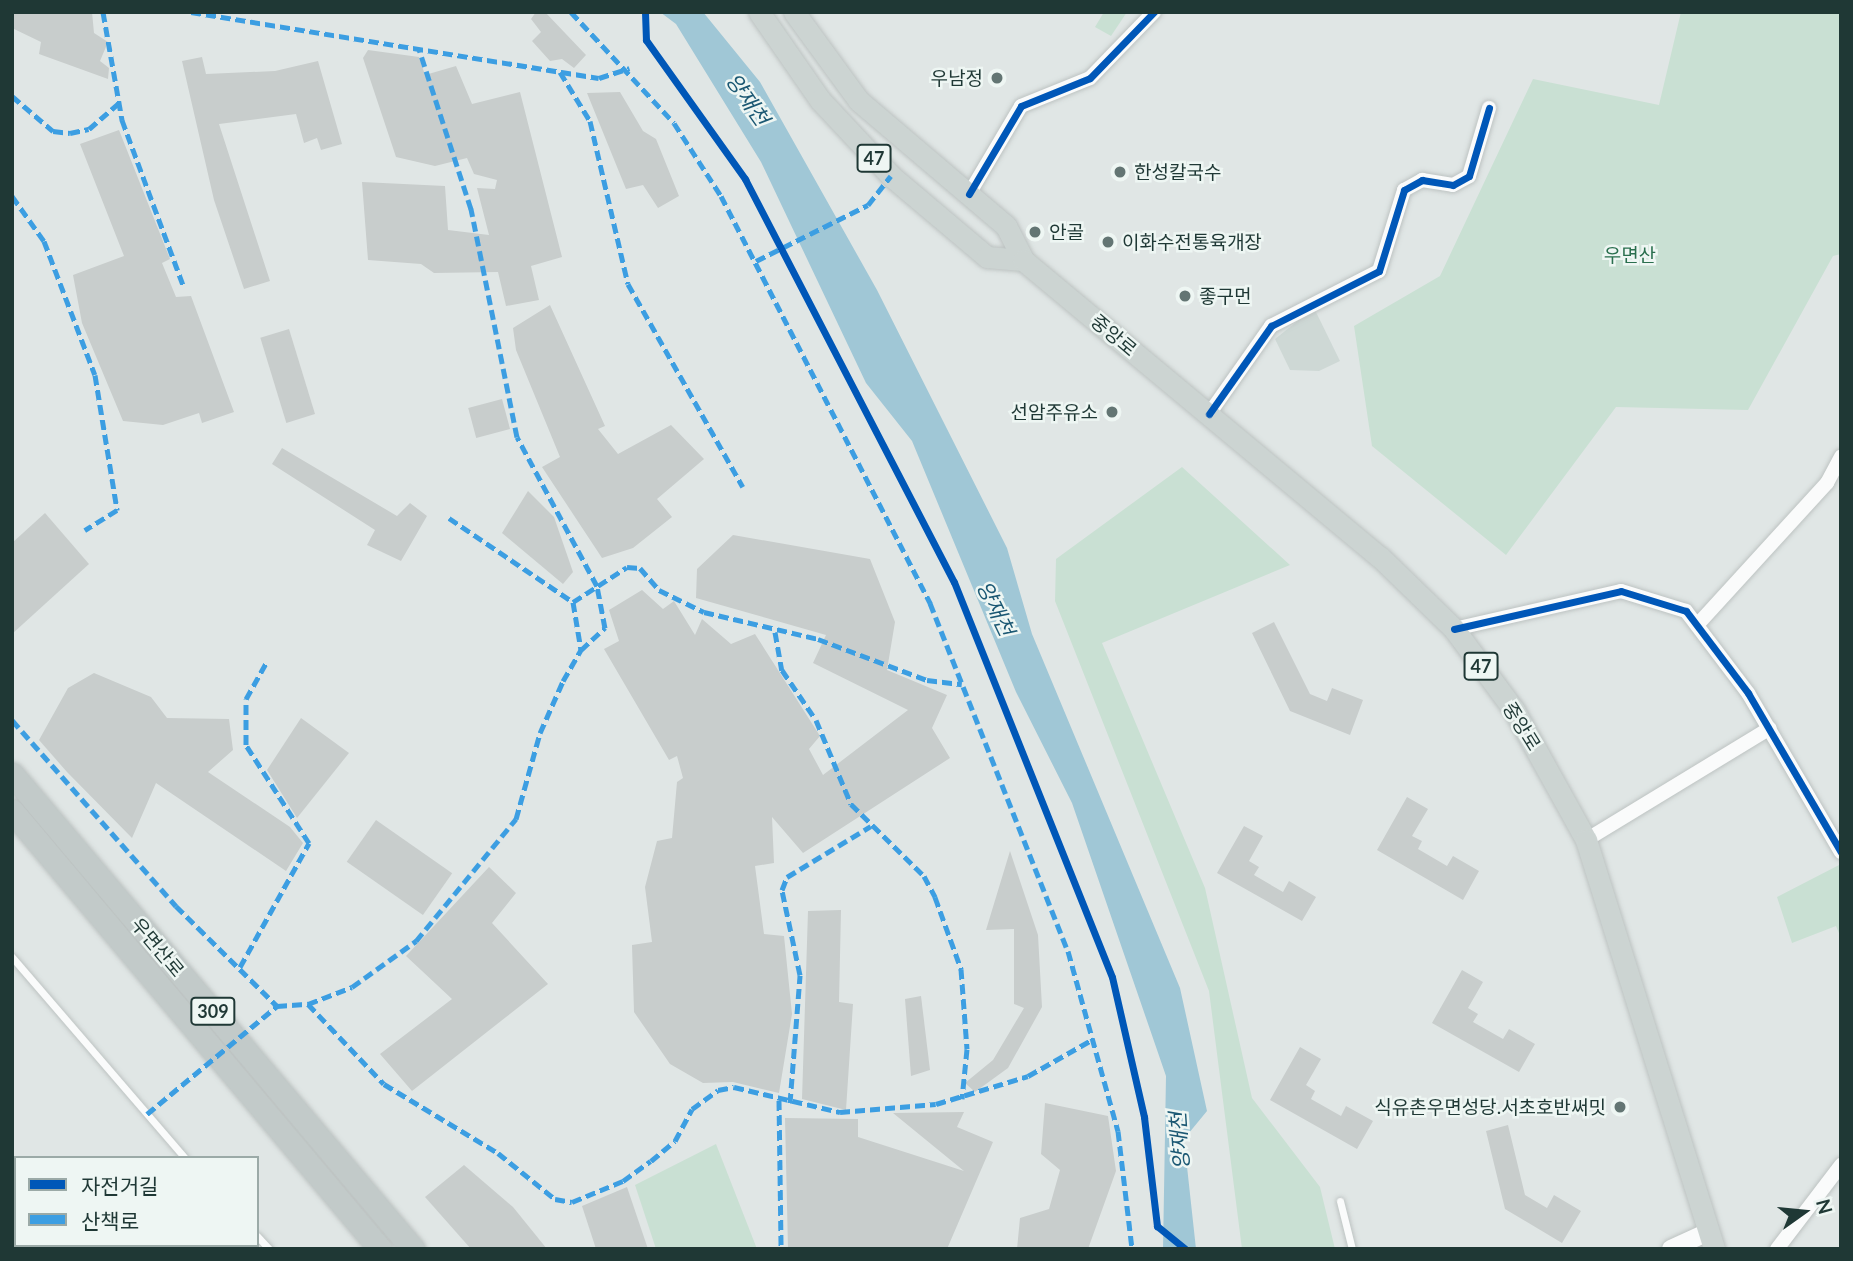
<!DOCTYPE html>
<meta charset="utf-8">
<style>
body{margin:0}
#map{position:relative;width:1853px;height:1261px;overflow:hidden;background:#e0e6e5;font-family:Lato,"Noto Sans KR",sans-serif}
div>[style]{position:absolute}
.built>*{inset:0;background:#ced8d5}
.green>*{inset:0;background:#c9e0d3}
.water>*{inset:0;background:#a0c7d6}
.building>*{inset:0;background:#c8cdcc;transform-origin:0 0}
.roads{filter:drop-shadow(0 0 2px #bdc3c2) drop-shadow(0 0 2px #bdc3c2)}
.service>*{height:7px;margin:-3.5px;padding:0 3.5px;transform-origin:3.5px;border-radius:3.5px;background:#fafbfb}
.minor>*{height:14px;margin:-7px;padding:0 7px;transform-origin:7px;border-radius:7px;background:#fafbfb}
.tertiary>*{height:18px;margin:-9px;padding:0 9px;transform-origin:9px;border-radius:9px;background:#fafbfb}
.primary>*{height:21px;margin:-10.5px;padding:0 10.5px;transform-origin:10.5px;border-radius:10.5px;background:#ccd4d2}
.trunk>*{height:23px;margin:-11.5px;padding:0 11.5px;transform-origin:11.5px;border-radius:11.5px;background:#c2cac9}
.quiet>*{height:5px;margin-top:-2.5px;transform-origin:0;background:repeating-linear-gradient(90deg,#3c9ee2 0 10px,transparent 0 15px)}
.cycleway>*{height:7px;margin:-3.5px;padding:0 3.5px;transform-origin:3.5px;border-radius:3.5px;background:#0057b8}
.dots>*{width:19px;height:19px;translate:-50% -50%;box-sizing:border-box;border:4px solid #eef6f3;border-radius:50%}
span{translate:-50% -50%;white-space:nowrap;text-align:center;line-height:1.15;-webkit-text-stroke:5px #eef6f3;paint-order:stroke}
.shield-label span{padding:2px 5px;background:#eef6f3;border:2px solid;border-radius:5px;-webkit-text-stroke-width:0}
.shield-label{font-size:18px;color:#1f3835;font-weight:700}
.poi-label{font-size:19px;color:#1f3835}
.right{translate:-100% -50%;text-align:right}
.left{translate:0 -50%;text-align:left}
.park-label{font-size:19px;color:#2a6f4e}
.street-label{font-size:19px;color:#1f3835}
.water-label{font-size:21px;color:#1b5873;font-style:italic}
.frame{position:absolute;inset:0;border:14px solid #1f3835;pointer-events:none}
.legend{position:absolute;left:14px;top:1156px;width:245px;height:91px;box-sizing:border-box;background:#eef6f3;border:2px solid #9baaa7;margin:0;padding:9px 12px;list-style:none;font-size:21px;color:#1f3835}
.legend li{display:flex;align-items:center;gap:14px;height:35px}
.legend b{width:35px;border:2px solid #9baaa7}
.north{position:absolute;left:1769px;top:1177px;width:70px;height:70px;-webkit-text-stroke:5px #eef6f3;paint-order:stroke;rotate:75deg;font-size:19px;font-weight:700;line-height:28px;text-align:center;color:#1f3835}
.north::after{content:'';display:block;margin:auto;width:24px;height:32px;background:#1f3835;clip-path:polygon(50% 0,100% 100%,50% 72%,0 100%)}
</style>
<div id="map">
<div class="built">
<i style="clip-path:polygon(1314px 308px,1340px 361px,1319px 371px,1290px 370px,1275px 339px)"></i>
</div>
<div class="green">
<i style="clip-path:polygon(1104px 12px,1127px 12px,1111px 36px,1095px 27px)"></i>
<i style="clip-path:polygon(1681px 12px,1841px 12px,1841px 254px,1833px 256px,1748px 410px,1616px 407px,1506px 555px,1372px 446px,1354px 326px,1440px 276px,1533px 79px,1659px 105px)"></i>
<i style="clip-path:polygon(1182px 467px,1290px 565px,1102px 643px,1205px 888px,1252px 1098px,1320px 1187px,1335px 1249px,1242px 1249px,1209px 991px,1055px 601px,1056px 559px)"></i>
<i style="clip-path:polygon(1841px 864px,1841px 938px,1836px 926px,1792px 943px,1777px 897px)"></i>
<i style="clip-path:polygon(716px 1144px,757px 1249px,656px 1249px,635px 1185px)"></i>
</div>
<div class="water">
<i style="clip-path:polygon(660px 12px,703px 12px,760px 82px,877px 290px,1007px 548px,1032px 634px,1180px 988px,1207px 1111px,1184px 1139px,1196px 1249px,1163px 1249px,1166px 1076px,1072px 803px,1016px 692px,912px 441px,866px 383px,761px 162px,676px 24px)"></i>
</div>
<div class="building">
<i style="clip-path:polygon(12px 12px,92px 12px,94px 33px,108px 42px,100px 61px,109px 68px,108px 79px,39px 54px,41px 42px,12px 28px)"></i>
<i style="clip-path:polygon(536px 12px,545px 12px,586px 55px,574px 68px,562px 59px,550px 61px,532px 41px,541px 32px,531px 19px)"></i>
<i style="clip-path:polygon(368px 50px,419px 57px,425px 75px,456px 66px,472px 104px,520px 92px,562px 257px,531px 266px,539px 300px,506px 306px,498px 272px,434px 273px,421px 264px,368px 260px,362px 182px,445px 186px,448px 230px,489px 235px,477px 188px,495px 189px,497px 180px,474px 174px,467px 158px,435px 166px,396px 157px,363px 58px)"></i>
<i style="clip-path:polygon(202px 57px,206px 74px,275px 71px,318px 61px,342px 144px,321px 150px,317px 138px,304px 143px,296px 114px,219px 124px,270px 281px,244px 289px,214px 200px,182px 61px)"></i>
<i style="clip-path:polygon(620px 92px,643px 131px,656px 139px,679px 196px,658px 208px,643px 185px,626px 189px,587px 93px)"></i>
<i style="clip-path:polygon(119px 130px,170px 259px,162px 263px,176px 297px,191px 296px,234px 412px,202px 423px,199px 413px,163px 425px,123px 421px,82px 323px,73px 275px,124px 256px,80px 144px)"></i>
<i style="clip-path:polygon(550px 305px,605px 426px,598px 429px,618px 454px,671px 425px,704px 459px,657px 499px,672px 517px,633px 548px,602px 558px,542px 467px,560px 457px,516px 350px,513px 328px)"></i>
<i style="left:289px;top:329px;width:89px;height:30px;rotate:73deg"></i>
<i style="left:502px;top:399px;width:31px;height:35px;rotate:75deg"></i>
<i style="clip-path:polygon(282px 448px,397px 516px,410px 503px,427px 516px,401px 561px,367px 545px,375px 530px,272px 464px)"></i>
<i style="clip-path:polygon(528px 491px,554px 517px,573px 572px,563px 584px,502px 533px)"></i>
<i style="clip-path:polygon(45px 513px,89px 564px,12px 634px,12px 543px)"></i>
<i style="clip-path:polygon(733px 535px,870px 559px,895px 622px,887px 670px,947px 695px,932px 728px,950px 758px,803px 853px,772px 817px,774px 863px,755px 866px,764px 934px,784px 936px,792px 1014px,779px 1093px,733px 1082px,703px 1083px,670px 1064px,634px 1012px,632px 945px,652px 942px,645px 887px,657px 841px,672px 838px,677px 782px,683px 778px,677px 756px,669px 760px,604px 649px,619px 641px,609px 610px,642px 590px,663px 609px,674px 601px,695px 635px,702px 619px,731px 644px,755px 634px,820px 736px,809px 749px,823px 775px,908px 710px,813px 663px,826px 635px,696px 598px,697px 569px)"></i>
<i style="clip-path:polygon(1274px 622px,1310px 694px,1327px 701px,1332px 688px,1363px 700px,1350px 735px,1290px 711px,1252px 633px)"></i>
<i style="clip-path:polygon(94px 673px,151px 697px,167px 718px,229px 719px,233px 750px,208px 772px,290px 827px,303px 843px,286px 871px,156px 783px,132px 838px,67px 772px,39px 740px,68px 688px)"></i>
<i style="clip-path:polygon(301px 718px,349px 753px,297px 818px,267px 770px)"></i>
<i style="clip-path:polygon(1407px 797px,1428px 809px,1412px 836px,1422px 841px,1418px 849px,1447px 866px,1453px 856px,1479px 871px,1463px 900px,1377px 850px)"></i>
<i style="left:376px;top:820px;width:93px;height:51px;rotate:35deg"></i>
<i style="clip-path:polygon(1244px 826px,1263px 836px,1249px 861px,1259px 867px,1254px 875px,1283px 892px,1289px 881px,1316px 897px,1302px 921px,1217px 873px)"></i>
<i style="clip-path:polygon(1010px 851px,1038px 935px,1042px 1007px,1008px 1068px,975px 1092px,965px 1083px,993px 1060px,1024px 1008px,1014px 1004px,1014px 929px,986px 930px)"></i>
<i style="clip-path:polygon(489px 867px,516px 893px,492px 923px,548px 984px,412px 1091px,380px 1054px,452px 999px,406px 956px)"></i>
<i style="clip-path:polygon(841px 910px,839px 1002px,853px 1004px,846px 1110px,802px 1099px,808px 911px)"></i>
<i style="clip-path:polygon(1462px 970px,1483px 982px,1468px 1008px,1478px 1014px,1473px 1022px,1503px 1039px,1509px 1029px,1535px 1044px,1519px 1072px,1432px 1023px)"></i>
<i style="clip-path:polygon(921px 996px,930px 1070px,911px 1076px,905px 999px)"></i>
<i style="clip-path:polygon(1300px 1047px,1321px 1059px,1306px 1085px,1315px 1091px,1311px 1099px,1341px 1116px,1346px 1106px,1373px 1121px,1357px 1149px,1270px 1100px)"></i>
<i style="clip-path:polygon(1045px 1103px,1108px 1116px,1116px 1171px,1088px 1249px,1017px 1249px,1020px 1218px,1049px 1209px,1060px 1170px,1041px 1154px)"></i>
<i style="clip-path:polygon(964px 1112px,957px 1127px,993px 1142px,947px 1249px,788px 1249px,785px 1118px,858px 1119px,858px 1137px,964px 1171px,893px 1113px)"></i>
<i style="clip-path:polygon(1508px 1125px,1525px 1195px,1547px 1208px,1554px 1195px,1581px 1211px,1562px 1243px,1505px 1209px,1486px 1131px)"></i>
<i style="clip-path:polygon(464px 1165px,513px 1207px,547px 1249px,471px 1249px,425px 1197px)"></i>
<i style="clip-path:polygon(627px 1187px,648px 1249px,596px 1249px,582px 1206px)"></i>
</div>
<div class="roads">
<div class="service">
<i style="left:12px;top:957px;width:265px;rotate:49.3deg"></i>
<i style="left:1340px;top:1201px;width:49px;rotate:76deg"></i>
<i style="left:257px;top:1236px;width:18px;rotate:47deg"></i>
</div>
<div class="minor">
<i style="left:969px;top:194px;width:102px;rotate:-59.4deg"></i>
<i style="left:1021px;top:106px;width:74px;rotate:-22.1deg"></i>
<i style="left:1090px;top:78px;width:92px;rotate:-45.9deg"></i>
<i style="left:1209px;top:414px;width:108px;rotate:-54.8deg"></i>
<i style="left:1271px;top:326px;width:121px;rotate:-27deg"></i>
<i style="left:1379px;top:271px;width:85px;rotate:-72.8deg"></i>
<i style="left:1404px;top:190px;width:21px;rotate:-29deg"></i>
<i style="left:1422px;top:180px;width:31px;rotate:9deg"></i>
<i style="left:1453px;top:185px;width:18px;rotate:-29deg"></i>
<i style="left:1469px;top:176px;width:71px;rotate:-73.6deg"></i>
<i style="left:1699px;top:623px;width:190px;rotate:-47.6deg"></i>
<i style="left:1827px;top:483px;width:30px;rotate:-62deg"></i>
<i style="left:1454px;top:629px;width:171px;rotate:-12.8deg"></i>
<i style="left:1621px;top:591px;width:68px;rotate:17.1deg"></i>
<i style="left:1686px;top:611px;width:103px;rotate:52.9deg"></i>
<i style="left:1748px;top:693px;width:184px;rotate:59.7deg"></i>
<i style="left:1586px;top:840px;width:215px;rotate:-31.3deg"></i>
<i style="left:1777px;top:1249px;width:106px;rotate:-52.7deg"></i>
</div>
<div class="tertiary">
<i style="left:1671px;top:1249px;width:41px;rotate:-24.7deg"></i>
</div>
<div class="primary">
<i style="left:759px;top:12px;width:107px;rotate:55.3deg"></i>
<i style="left:820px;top:100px;width:104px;rotate:46.9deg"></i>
<i style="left:891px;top:176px;width:126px;rotate:40.2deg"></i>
<i style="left:987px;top:257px;width:36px;rotate:5deg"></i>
<i style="left:794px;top:12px;width:110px;rotate:53.9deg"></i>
<i style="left:859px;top:101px;width:193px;rotate:40.4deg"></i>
<i style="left:1006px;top:226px;width:38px;rotate:63deg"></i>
<i style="left:1023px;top:260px;width:464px;rotate:39.8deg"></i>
<i style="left:1380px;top:557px;width:103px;rotate:44.2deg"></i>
<i style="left:1454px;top:629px;width:101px;rotate:53.5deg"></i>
<i style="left:1514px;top:710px;width:149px;rotate:61deg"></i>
<i style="left:1586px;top:840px;width:429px;rotate:72.6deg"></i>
</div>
<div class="trunk">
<i style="left:12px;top:774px;width:622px;rotate:49.83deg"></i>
<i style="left:12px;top:811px;width:572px;rotate:49.96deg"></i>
</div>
</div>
<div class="quiet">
<i style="left:103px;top:12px;width:110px;rotate:80deg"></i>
<i style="left:122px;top:120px;width:179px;rotate:69.7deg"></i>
<i style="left:191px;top:12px;width:413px;rotate:9.2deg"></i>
<i style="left:599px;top:78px;width:32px;rotate:-18deg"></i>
<i style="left:571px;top:12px;width:151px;rotate:47.1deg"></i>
<i style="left:674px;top:123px;width:87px;rotate:57.2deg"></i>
<i style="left:721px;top:196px;width:458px;rotate:62.8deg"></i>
<i style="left:930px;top:603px;width:374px;rotate:68.4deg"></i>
<i style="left:1068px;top:951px;width:187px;rotate:74.5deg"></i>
<i style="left:1118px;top:1131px;width:119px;rotate:83.2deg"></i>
<i style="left:560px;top:72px;width:57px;rotate:58.5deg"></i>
<i style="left:590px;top:121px;width:167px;rotate:76.9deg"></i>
<i style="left:628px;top:284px;width:233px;rotate:60.5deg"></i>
<i style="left:12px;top:96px;width:54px;rotate:40.5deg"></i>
<i style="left:53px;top:131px;width:17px;rotate:7deg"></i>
<i style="left:70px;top:133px;width:19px;rotate:-12deg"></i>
<i style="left:89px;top:129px;width:41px;rotate:-41.1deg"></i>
<i style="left:12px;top:196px;width:55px;rotate:54.6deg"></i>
<i style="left:44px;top:241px;width:143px;rotate:69.2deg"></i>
<i style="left:95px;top:375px;width:137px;rotate:80.7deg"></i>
<i style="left:117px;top:510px;width:38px;rotate:148deg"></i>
<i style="left:756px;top:261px;width:125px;rotate:-26.6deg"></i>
<i style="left:868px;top:205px;width:37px;rotate:-52deg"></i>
<i style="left:449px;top:518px;width:150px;rotate:34.1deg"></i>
<i style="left:573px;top:602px;width:64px;rotate:-32.9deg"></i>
<i style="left:627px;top:567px;width:13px;rotate:4deg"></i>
<i style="left:640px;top:568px;width:29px;rotate:49deg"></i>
<i style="left:659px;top:590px;width:50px;rotate:26.1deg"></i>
<i style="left:704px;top:612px;width:117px;rotate:13.3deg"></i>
<i style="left:818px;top:639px;width:116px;rotate:20.6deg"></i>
<i style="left:927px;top:680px;width:35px;rotate:7deg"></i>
<i style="left:573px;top:602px;width:49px;rotate:80.5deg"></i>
<i style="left:775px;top:632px;width:39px;rotate:80deg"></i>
<i style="left:782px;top:670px;width:60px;rotate:55.8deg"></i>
<i style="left:816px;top:720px;width:91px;rotate:67.4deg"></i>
<i style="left:851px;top:804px;width:103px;rotate:44.6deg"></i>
<i style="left:924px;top:876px;width:24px;rotate:62deg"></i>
<i style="left:935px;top:897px;width:77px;rotate:70.1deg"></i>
<i style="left:961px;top:969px;width:80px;rotate:85.7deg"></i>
<i style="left:967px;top:1049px;width:50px;rotate:95.7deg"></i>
<i style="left:12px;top:720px;width:248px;rotate:48.6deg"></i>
<i style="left:176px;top:906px;width:142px;rotate:44.7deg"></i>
<i style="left:240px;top:967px;width:142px;rotate:-60.9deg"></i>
<i style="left:309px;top:843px;width:117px;rotate:-122.7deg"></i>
<i style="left:246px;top:745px;width:46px;rotate:-90deg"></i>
<i style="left:246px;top:699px;width:41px;rotate:-60.9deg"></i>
<i style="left:308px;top:1004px;width:110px;rotate:46.5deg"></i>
<i style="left:384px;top:1084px;width:133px;rotate:31.2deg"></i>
<i style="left:498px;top:1153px;width:73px;rotate:38.9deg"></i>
<i style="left:555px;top:1199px;width:17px;rotate:10deg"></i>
<i style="left:572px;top:1202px;width:55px;rotate:-22.4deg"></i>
<i style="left:623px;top:1181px;width:34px;rotate:-36deg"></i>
<i style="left:651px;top:1161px;width:31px;rotate:-40deg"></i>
<i style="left:675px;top:1141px;width:36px;rotate:-62deg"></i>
<i style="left:692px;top:1109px;width:32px;rotate:-36deg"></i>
<i style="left:718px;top:1090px;width:16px;rotate:-11deg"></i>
<i style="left:734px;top:1087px;width:109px;rotate:13.3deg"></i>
<i style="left:840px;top:1112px;width:96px;rotate:-4.8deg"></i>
<i style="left:936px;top:1104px;width:96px;rotate:-16.9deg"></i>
<i style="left:1028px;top:1076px;width:75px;rotate:-29.6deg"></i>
<i style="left:779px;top:1100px;width:149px;rotate:89.2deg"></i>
<i style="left:790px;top:1103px;width:128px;rotate:-85.5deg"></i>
<i style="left:800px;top:975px;width:87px;rotate:-102deg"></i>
<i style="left:782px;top:890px;width:14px;rotate:-69deg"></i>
<i style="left:787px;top:877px;width:98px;rotate:-31.3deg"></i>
<i style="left:147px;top:1114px;width:169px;rotate:-39.7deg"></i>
<i style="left:277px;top:1006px;width:31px;rotate:-4deg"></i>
<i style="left:308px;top:1004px;width:47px;rotate:-21.1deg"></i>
<i style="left:352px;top:987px;width:79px;rotate:-35.7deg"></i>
<i style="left:416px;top:941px;width:158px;rotate:-50.7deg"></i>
<i style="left:516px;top:819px;width:89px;rotate:-74.4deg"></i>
<i style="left:540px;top:733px;width:57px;rotate:-66.1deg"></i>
<i style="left:563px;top:681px;width:36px;rotate:-60deg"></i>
<i style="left:581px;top:650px;width:33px;rotate:-43deg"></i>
<i style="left:605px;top:628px;width:43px;rotate:-100.8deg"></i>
<i style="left:597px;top:586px;width:169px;rotate:-118.2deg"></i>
<i style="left:517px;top:437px;width:233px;rotate:-101.4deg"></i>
<i style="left:471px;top:209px;width:168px;rotate:-108deg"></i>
</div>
<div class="cycleway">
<i style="left:645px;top:12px;width:28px;rotate:88deg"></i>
<i style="left:646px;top:40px;width:171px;rotate:54.5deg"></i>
<i style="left:745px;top:179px;width:454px;rotate:62.6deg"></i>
<i style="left:954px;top:582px;width:425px;rotate:68.2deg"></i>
<i style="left:1112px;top:977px;width:144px;rotate:77.1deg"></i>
<i style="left:1144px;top:1117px;width:110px;rotate:83.2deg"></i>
<i style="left:1157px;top:1226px;width:36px;rotate:39deg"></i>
<i style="left:969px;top:194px;width:102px;rotate:-59.4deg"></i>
<i style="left:1021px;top:106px;width:74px;rotate:-22.1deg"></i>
<i style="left:1090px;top:78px;width:92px;rotate:-45.9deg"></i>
<i style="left:1209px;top:414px;width:108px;rotate:-54.8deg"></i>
<i style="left:1271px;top:326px;width:121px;rotate:-27deg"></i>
<i style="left:1379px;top:271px;width:85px;rotate:-72.8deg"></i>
<i style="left:1404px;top:190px;width:21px;rotate:-29deg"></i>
<i style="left:1422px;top:180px;width:31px;rotate:9deg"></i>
<i style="left:1453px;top:185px;width:18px;rotate:-29deg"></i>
<i style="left:1469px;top:176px;width:71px;rotate:-73.6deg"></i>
<i style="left:1454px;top:629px;width:171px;rotate:-12.8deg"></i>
<i style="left:1621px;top:591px;width:68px;rotate:17.1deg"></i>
<i style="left:1686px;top:611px;width:103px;rotate:52.9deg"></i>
<i style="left:1748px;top:693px;width:184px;rotate:59.7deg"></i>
</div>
<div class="dots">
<i style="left:997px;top:78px;background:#637573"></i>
<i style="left:1120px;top:172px;background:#637573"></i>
<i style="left:1035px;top:232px;background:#637573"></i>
<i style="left:1108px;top:242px;background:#637573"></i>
<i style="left:1185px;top:296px;background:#637573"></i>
<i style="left:1112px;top:412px;background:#637573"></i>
<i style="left:1620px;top:1107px;background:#637573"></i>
</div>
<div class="shield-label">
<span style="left:874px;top:158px">47</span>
<span style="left:1481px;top:666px">47</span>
<span style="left:213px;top:1011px">309</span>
</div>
<div class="poi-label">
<span class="right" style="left:983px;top:78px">우남정</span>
<span class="left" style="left:1134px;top:172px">한성칼국수</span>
<span class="left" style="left:1049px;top:232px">안골</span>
<span class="left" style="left:1122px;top:242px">이화수전통육개장</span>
<span class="left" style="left:1199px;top:296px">좋구먼</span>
<span class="right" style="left:1098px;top:412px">선암주유소</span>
<span class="right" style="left:1606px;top:1107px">식유촌우면성당.서초호반써밋</span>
</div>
<div class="park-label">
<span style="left:1630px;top:255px">우면산</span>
</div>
<div class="street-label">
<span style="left:1114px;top:335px;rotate:40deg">중앙로</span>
<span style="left:1522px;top:726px;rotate:58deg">중앙로</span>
<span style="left:158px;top:947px;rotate:50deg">우면산로</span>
</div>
<div class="water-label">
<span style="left:748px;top:99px;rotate:55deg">양재천</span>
<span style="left:996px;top:608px;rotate:64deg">양재천</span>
<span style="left:1179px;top:1141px;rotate:-94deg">양재천</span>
</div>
<div class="frame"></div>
<ul class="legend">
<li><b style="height:9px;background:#0057b8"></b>자전거길</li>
<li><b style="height:9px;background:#3c9ee2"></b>산책로</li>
</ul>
<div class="north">N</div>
</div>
